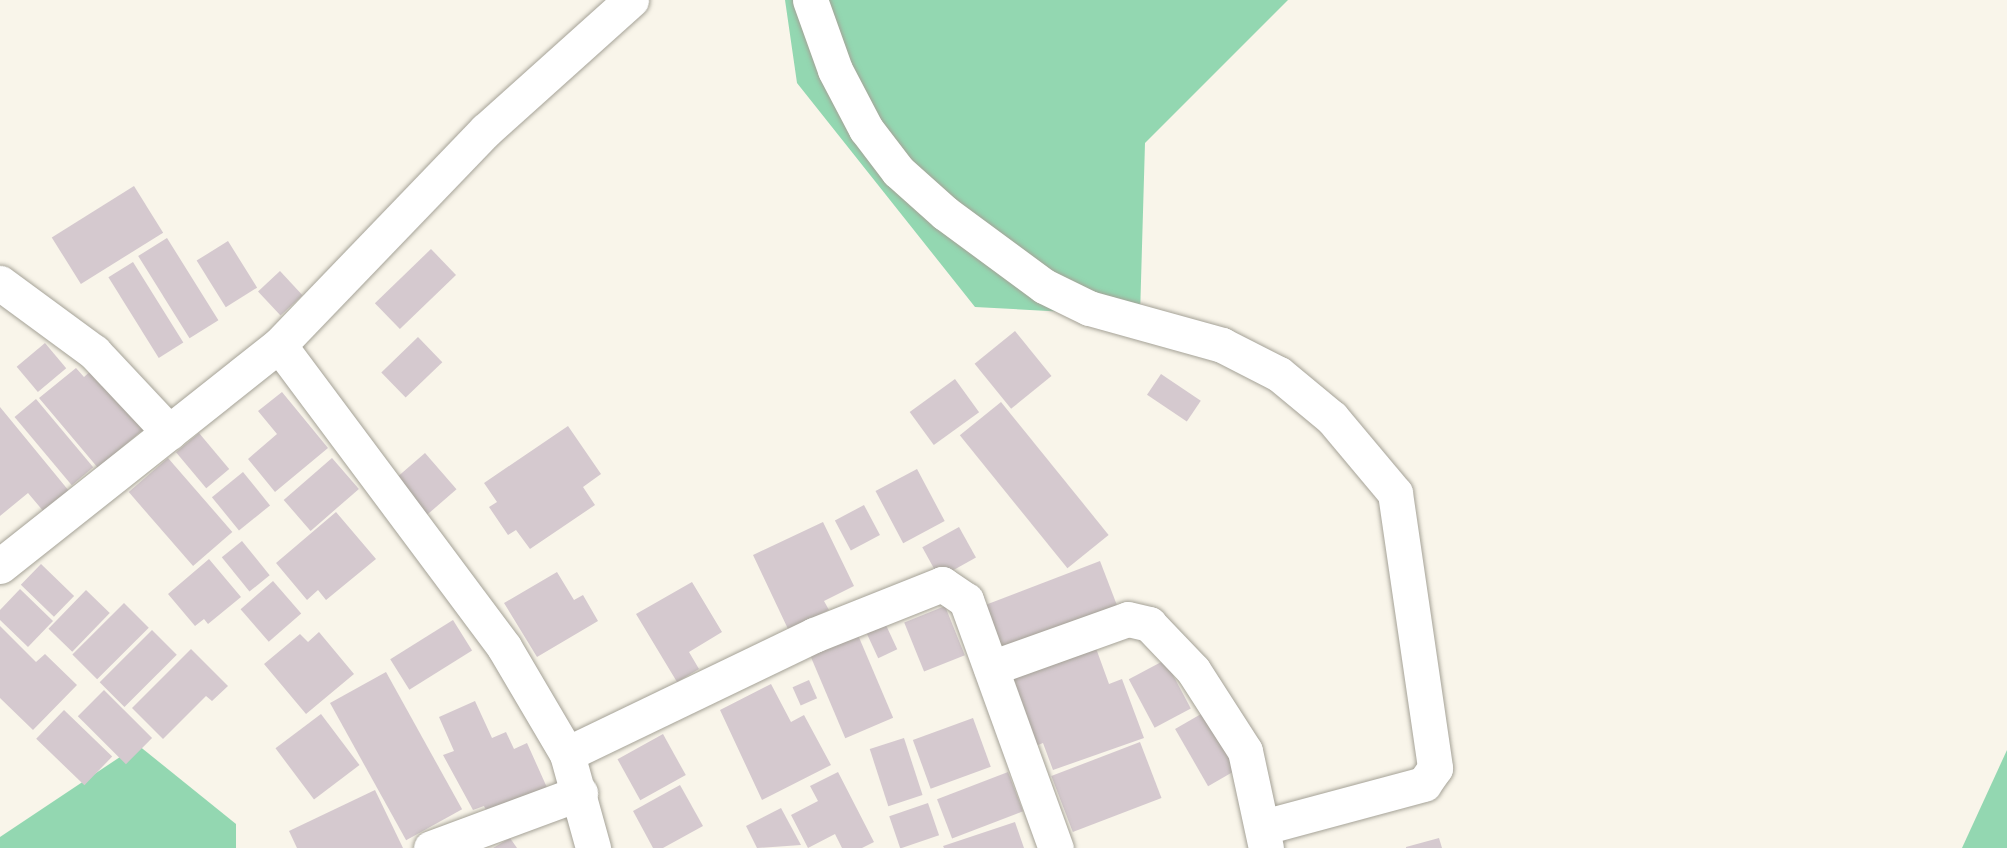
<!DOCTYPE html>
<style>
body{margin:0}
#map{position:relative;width:2007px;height:848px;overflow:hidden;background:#f9f5ea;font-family:Rubik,sans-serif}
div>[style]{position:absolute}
.forest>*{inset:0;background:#93d7b1}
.building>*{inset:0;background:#d5c9cf;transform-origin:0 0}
.roads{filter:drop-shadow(0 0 2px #a5a297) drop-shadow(0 0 2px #a5a297)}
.minor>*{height:35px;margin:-17.5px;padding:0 17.5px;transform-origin:17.5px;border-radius:17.5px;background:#fff}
span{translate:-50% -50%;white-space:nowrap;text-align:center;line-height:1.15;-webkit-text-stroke:5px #fff;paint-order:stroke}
</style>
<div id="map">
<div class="forest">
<i style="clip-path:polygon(785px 0,1288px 0,1145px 143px,1140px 316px,975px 307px,797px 83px)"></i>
<i style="clip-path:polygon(138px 745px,236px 824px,236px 848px,0 848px,0 837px)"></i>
<i style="clip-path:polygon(2007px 750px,2007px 848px,1962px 848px)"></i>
</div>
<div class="building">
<i style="left:134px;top:186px;width:55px;height:97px;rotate:58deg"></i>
<i style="left:167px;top:238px;width:97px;height:34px;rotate:58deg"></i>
<i style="left:228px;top:241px;width:55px;height:37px;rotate:58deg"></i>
<i style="left:431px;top:249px;width:36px;height:78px;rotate:46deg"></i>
<i style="left:133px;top:262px;width:95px;height:29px;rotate:58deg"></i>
<i style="left:280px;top:271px;width:33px;height:30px;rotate:47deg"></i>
<i style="left:1015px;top:331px;width:58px;height:52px;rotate:51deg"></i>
<i style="left:418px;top:337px;width:35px;height:51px;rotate:46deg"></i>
<i style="left:45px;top:343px;width:33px;height:37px;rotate:50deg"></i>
<i style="clip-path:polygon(76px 368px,84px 377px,94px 368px,145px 428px,98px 468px,39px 398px)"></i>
<i style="left:1161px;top:374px;width:48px;height:25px;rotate:34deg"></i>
<i style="left:955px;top:379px;width:41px;height:56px;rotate:54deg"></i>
<i style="clip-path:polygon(282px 392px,328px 448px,275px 492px,248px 459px,277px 434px,258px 411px)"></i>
<i style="left:36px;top:399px;width:89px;height:28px;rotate:50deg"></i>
<i style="left:1001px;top:402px;width:171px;height:53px;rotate:51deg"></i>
<i style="clip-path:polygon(0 407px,69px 491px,44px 512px,28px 493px,0 516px)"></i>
<i style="clip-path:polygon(568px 426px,601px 474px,583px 487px,595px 505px,530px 549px,516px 530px,508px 535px,489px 507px,497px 502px,484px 483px)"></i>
<i style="left:199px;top:433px;width:47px;height:30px;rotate:50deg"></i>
<i style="left:425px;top:453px;width:48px;height:39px;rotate:49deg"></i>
<i style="left:168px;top:458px;width:98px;height:52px;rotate:49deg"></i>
<i style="left:332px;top:458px;width:41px;height:64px;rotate:49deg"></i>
<i style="left:917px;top:469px;width:59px;height:47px;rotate:62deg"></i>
<i style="left:243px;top:472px;width:43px;height:40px;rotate:51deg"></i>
<i style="left:864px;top:505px;width:34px;height:33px;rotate:62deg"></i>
<i style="clip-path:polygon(336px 512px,376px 559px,326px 600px,318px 590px,307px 600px,276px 563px)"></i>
<i style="clip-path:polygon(823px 522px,854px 586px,824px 601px,829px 610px,788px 629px,753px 555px)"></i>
<i style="left:959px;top:527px;width:35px;height:42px;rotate:61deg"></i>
<i style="left:242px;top:541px;width:44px;height:26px;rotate:51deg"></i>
<i style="clip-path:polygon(209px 559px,241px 597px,208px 624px,204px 619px,195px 626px,168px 594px)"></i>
<i style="left:1100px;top:561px;width:57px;height:132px;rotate:69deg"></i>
<i style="left:41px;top:564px;width:46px;height:29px;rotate:44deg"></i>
<i style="clip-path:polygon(557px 572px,574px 600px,583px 595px,598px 621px,537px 657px,504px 603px)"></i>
<i style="left:273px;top:581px;width:43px;height:43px;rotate:49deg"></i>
<i style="clip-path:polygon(692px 582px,722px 632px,689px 652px,699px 669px,677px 682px,636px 614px)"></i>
<i style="clip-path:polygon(20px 589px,53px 621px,28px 647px,0 620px,0 610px)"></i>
<i style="left:86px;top:590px;width:33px;height:54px;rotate:44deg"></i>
<i style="left:124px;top:603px;width:35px;height:73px;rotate:45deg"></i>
<i style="left:945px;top:606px;width:53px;height:44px;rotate:68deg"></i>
<i style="left:453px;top:620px;width:36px;height:74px;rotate:58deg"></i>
<i style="left:885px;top:623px;width:29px;height:21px;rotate:65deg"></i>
<i style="clip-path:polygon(0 626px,36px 662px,45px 654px,77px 685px,33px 730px,0 698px)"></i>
<i style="left:152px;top:630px;width:35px;height:74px;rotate:45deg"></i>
<i style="clip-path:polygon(319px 632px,354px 674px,306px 714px,264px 664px,300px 634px,308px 642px)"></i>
<i style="left:858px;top:635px;width:90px;height:52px;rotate:67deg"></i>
<i style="clip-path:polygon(1093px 640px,1109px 684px,1122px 679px,1144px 738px,1053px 770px,1043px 743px,1028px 749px,1001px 673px)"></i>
<i style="clip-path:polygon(191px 649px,228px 686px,212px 701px,206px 696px,163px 739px,132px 708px)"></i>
<i style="left:1165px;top:660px;width:55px;height:41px;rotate:62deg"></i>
<i style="left:386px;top:672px;width:157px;height:64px;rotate:61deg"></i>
<i style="left:809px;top:680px;width:20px;height:18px;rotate:66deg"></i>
<i style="clip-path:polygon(771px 684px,791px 722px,804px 715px,831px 765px,762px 800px,720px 710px)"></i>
<i style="left:104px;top:690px;width:68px;height:37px;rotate:45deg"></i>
<i style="clip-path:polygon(475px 701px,492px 738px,506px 732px,514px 749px,527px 743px,549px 792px,490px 818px,484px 806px,473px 810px,443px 755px,454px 751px,439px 717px)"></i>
<i style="left:64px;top:710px;width:67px;height:40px;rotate:44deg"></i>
<i style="left:1208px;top:710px;width:66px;height:38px;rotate:60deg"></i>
<i style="left:321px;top:714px;width:64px;height:57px;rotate:53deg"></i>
<i style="left:973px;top:718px;width:52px;height:64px;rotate:70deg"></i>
<i style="left:663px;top:734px;width:47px;height:52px;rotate:61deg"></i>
<i style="left:904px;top:738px;width:60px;height:36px;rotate:72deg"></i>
<i style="left:1140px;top:742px;width:60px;height:95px;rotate:69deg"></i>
<i style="clip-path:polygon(838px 772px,874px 842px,862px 848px,842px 848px,835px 834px,808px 848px,791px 815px,818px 801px,810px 786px)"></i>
<i style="left:1008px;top:772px;width:42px;height:76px;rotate:69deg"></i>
<i style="clip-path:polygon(680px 785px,703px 826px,663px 848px,653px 848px,633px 811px)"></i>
<i style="clip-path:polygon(375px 790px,403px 848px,297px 848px,289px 831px)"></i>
<i style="left:928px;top:803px;width:34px;height:41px;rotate:71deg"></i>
<i style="clip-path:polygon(781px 808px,801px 845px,757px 848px,746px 826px)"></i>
<i style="clip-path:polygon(1015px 822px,1024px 848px,944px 848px,943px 846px)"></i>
<i style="clip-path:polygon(510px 838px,517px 848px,493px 848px)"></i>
<i style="clip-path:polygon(1439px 838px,1442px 848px,1406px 848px,1406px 847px)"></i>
</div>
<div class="roads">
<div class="minor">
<i style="left:810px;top:0;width:74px;rotate:70.3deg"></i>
<i style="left:835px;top:70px;width:67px;rotate:62.3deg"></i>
<i style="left:866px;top:129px;width:53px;rotate:52.7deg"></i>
<i style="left:898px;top:171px;width:63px;rotate:41.8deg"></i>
<i style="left:945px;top:213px;width:123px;rotate:36.4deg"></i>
<i style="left:1044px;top:286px;width:50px;rotate:26.1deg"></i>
<i style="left:1089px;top:308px;width:138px;rotate:15.5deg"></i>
<i style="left:1222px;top:345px;width:64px;rotate:27deg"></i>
<i style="left:1279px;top:374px;width:69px;rotate:39.7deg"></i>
<i style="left:1332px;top:418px;width:98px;rotate:50deg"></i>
<i style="left:1395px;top:493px;width:278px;rotate:81.7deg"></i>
<i style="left:1435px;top:768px;width:19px;rotate:125deg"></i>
<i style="left:1424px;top:784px;width:166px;rotate:165deg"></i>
<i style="left:0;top:283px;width:117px;rotate:36.3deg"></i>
<i style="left:94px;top:352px;width:110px;rotate:46.8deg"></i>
<i style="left:279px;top:345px;width:377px;rotate:53.3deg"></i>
<i style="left:504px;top:647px;width:124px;rotate:59.5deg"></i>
<i style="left:567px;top:754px;width:98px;rotate:74.5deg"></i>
<i style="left:0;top:566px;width:356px;rotate:-38.4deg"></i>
<i style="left:279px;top:345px;width:298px;rotate:-46.1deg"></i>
<i style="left:486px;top:130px;width:195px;rotate:-41.9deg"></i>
<i style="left:991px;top:668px;width:145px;rotate:-19.7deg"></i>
<i style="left:1128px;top:619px;width:22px;rotate:13deg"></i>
<i style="left:1149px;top:624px;width:64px;rotate:46.3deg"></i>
<i style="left:1193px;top:670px;width:96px;rotate:57.3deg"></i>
<i style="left:1245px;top:751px;width:99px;rotate:77.8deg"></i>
<i style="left:567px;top:754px;width:274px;rotate:-25.7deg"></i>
<i style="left:814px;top:635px;width:138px;rotate:-21.7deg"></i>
<i style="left:942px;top:584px;width:29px;rotate:34deg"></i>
<i style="left:966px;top:600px;width:264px;rotate:70.1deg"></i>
<i style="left:431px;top:848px;width:159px;rotate:-20.3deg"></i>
</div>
</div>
</div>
